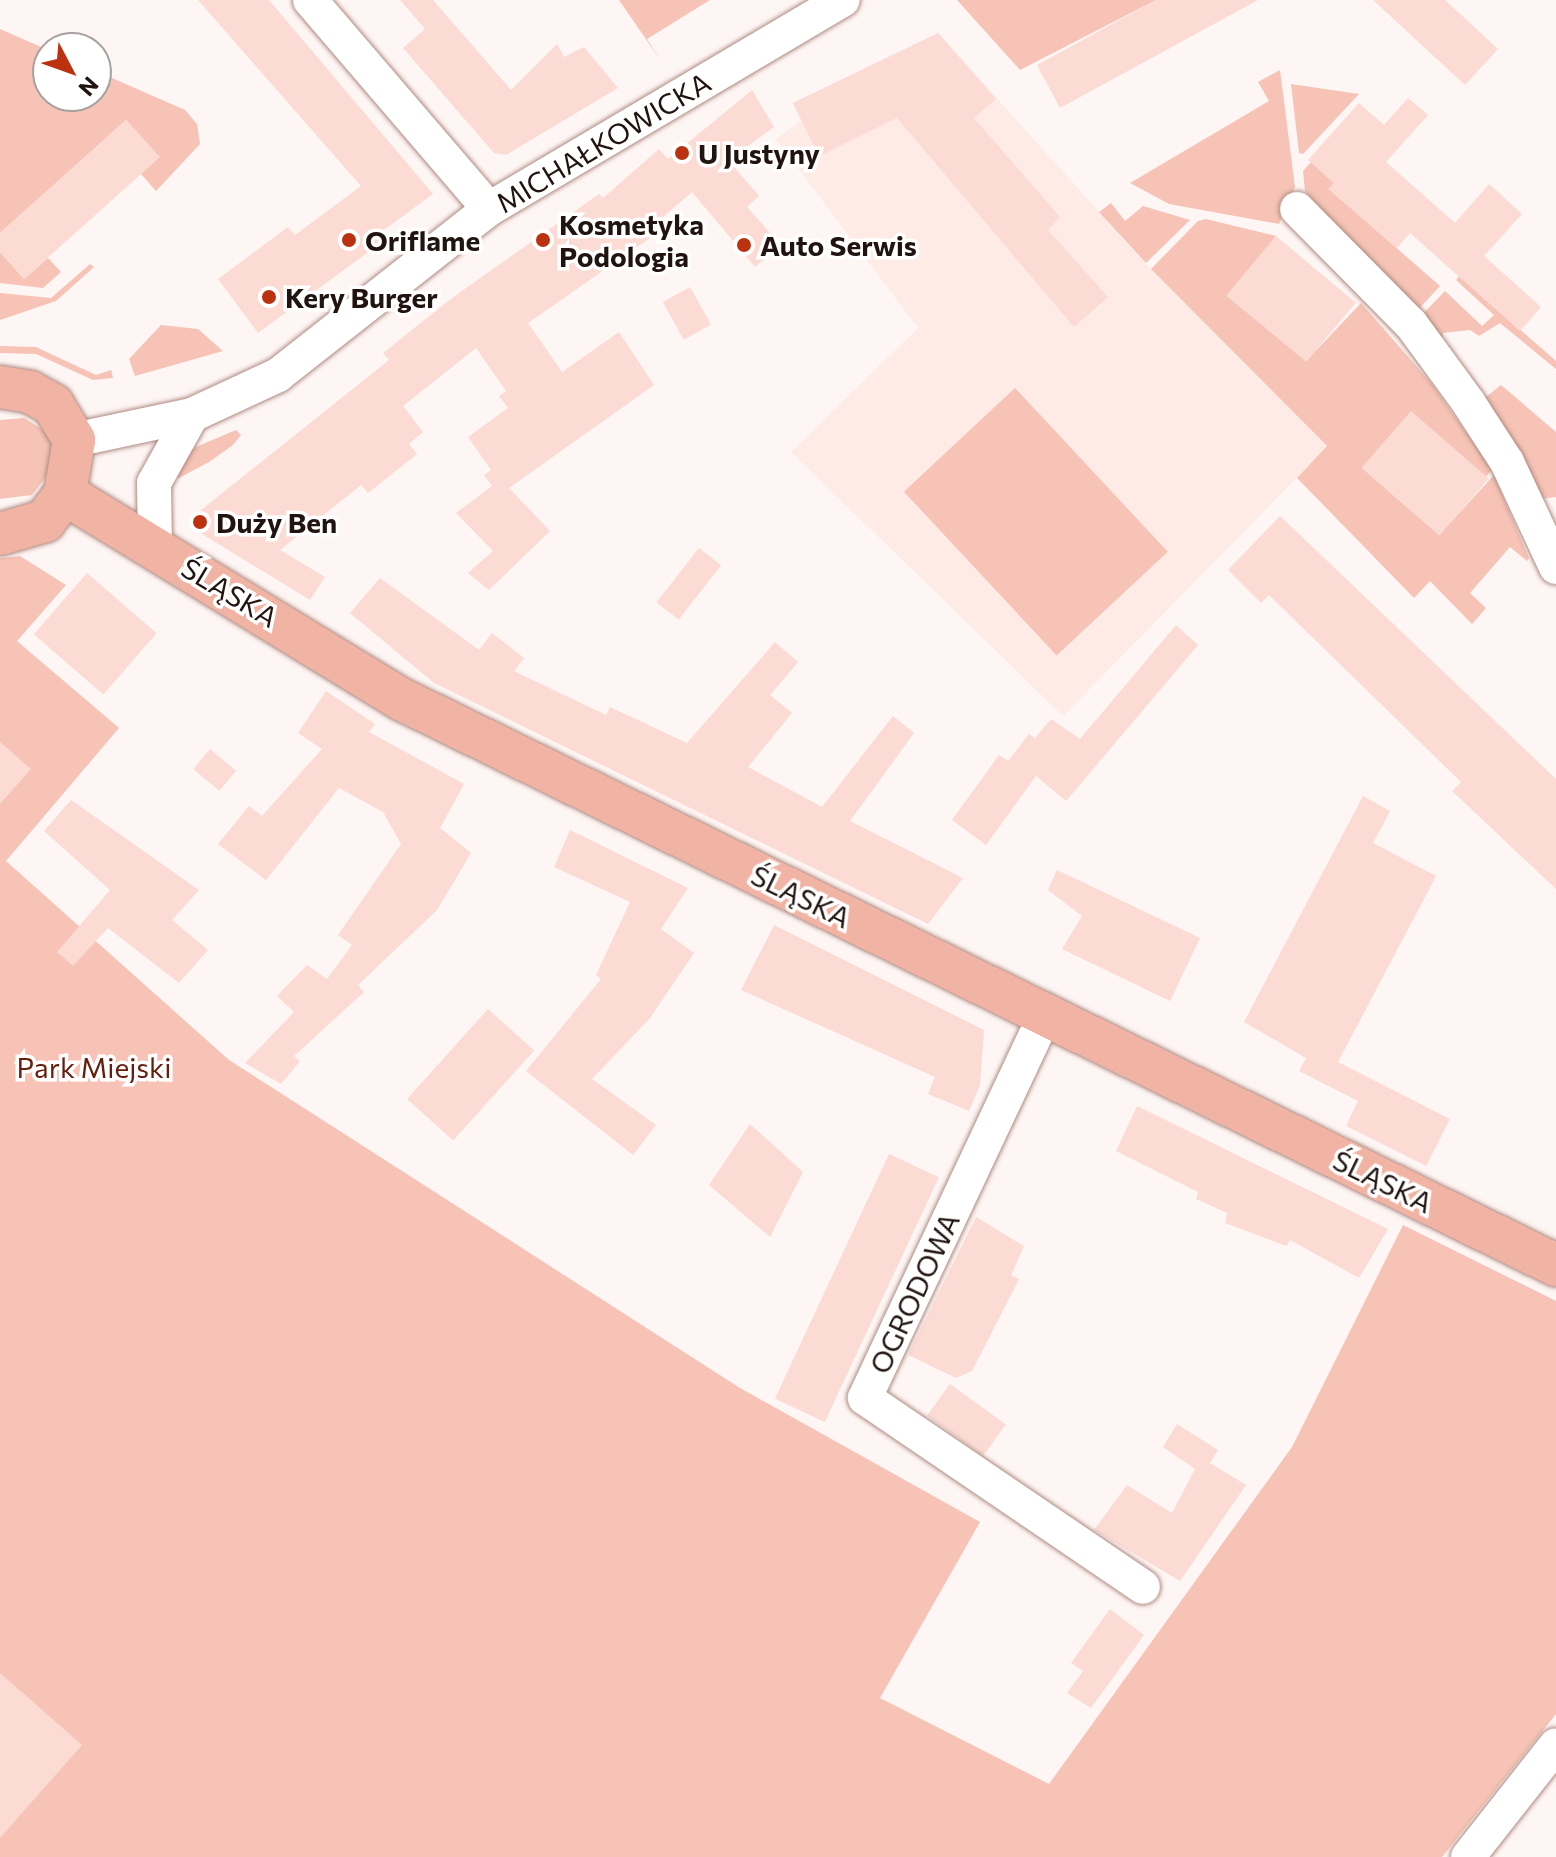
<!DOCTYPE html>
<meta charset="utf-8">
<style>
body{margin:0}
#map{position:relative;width:1556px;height:1857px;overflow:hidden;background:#fef6f4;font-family:Commissioner,sans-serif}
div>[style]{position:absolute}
.built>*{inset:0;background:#ffebe6}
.green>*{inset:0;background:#f6c3b6;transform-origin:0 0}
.building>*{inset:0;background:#fbdbd4;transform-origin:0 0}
.roads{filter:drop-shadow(0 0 2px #ae8a81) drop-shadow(0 0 2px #ae8a81)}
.minor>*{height:34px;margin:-17px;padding:0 17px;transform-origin:17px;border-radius:17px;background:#fff}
.major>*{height:42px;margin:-21px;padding:0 21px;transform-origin:21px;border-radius:21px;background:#f0b3a4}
.dots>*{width:22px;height:22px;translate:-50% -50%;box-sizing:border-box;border:4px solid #fff;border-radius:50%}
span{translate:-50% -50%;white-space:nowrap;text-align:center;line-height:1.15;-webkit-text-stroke:7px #fff;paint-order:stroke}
.street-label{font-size:28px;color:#211410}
.poi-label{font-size:28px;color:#211410;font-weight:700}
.left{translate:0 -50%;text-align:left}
.park-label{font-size:28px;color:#671d0c}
.north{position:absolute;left:32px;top:32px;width:80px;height:80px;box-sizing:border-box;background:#fff;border:2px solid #a6a19f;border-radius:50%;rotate:131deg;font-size:22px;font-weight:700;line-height:32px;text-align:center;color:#211410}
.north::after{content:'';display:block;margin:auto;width:28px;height:36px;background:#bc3210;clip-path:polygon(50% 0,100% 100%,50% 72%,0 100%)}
</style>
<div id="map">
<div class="built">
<i style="clip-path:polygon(938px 33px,1147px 265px,1327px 447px,1063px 716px,791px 452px,918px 328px,776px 139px,801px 121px,793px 103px)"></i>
</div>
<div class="green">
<i style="clip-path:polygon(619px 0,710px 0,647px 39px,661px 61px)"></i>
<i style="clip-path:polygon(957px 0,1156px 0,1020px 70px)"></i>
<i style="clip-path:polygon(0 29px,48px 50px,48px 96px,96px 96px,96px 71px,185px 110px,197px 124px,200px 144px,156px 191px,141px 174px,159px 157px,126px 120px,0 233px)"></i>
<i style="clip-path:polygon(1280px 70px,1295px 187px,1279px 224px,1169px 204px,1130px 183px,1269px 101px,1258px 82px)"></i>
<i style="clip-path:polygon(1291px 84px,1359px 94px,1303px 154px,1299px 153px)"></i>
<i style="clip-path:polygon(1311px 162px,1334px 183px,1329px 189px,1440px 286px,1415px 313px,1305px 191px,1303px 171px)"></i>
<i style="clip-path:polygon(1111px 203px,1125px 221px,1143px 206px,1190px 220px,1146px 263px,1099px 212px)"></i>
<i style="clip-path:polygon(1206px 219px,1276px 236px,1227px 296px,1306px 361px,1361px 303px,1431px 383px,1492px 469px,1487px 476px,1362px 468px,1439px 535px,1494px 475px,1529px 558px,1527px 561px,1510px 547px,1470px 593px,1486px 608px,1472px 624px,1430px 581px,1414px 598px,1297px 478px,1327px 446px,1151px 269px,1198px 221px)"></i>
<i style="clip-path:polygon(0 252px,24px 279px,48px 258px,61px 272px,43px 288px,0 283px)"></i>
<i style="clip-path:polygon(90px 264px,94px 267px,56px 301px,0 320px,0 293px,51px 298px)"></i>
<i style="clip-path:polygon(1459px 276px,1556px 361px,1556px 369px,1500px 323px,1479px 336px,1470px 330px,1443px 333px,1443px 343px,1419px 318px,1445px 291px,1482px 326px,1494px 315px,1456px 280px)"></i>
<i style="clip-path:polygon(161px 325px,198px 329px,223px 351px,135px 376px,129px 359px)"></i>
<i style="clip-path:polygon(0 346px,36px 347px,96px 375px,111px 370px,113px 378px,93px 380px,36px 354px,0 353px)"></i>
<i style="clip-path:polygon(1501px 385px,1556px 432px,1556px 497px,1540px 499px,1486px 397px)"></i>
<i style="left:1015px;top:388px;width:224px;height:152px;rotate:47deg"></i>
<i style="clip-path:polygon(24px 418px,45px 431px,54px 447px,52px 469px,32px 495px,0 499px,0 420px)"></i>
<i style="clip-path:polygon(236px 430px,241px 435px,233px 445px,209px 462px,179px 478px,171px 475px,191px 449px)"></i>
<i style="clip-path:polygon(20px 556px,66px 585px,17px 641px,119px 728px,6px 861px,229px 1060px,740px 1388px,980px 1522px,880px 1698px,1049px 1784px,1292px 1447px,1403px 1225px,1556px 1301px,1556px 1714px,1442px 1857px,0 1857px,0 558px)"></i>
</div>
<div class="building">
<i style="clip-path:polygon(198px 0,269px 0,433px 194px,377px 235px,382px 242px,258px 333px,218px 279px,288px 227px,295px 235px,361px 186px)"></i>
<i style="clip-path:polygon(400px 0,433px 0,511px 90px,557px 44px,564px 57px,584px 47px,618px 88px,506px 155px,494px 153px,403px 48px,425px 29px)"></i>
<i style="clip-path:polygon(1156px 0,1258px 0,1060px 108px,1037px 65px)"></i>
<i style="clip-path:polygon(1373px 0,1445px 0,1498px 49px,1465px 85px)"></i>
<i style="clip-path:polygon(938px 33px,996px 99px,974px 118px,1060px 217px,1048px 230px,1108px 297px,1074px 327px,897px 118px,819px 156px,793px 103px)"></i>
<i style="clip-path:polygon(752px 90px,774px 127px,728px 160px,759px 196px,747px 207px,781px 245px,755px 267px,692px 192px,656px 223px,660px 231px,528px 323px,562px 372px,619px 332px,654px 385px,509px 488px,550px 531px,489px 590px,468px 573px,493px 551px,456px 513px,492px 486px,484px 475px,491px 470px,468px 437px,508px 408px,499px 396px,506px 391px,476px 348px,403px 406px,423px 432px,409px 444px,417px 454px,368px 493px,361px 485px,280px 550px,325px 577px,310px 600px,194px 529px,196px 514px,389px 360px,383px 353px,452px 298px,599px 194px,603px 198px,659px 149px,668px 159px)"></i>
<i style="clip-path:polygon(1408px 98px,1428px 115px,1386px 162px,1455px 223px,1489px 184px,1522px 214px,1484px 256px,1541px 307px,1520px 331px,1410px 233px,1397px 248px,1328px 189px,1334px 183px,1308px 160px,1359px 103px,1384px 125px)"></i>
<i style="clip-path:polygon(126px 120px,160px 157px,24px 279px,0 252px,0 233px)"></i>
<i style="left:1276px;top:236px;width:104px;height:77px;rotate:40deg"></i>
<i style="left:690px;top:287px;width:43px;height:31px;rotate:61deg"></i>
<i style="left:1411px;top:411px;width:103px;height:75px;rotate:41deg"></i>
<i style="clip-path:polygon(1280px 516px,1556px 779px,1556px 889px,1452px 791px,1461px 782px,1269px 595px,1261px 603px,1228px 570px)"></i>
<i style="left:699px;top:548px;width:28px;height:69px;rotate:38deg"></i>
<i style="left:87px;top:573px;width:92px;height:81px;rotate:41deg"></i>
<i style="clip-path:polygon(380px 578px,479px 650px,492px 633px,524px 658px,514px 671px,606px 715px,610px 707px,687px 743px,775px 642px,798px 662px,770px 695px,792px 713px,748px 767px,822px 807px,893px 716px,914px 733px,850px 821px,963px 878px,928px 924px,434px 683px,350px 613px)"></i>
<i style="clip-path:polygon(1176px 625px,1198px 645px,1066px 801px,1036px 776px,986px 845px,952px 820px,999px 755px,1008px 761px,1029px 734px,1035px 738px,1051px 719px,1080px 739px)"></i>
<i style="clip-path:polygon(326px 691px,375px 724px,369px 732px,464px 784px,440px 828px,471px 853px,437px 910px,358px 985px,364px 992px,294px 1056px,300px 1061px,281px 1084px,245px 1063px,294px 1012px,277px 996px,307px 965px,327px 979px,352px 945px,338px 935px,401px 844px,383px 812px,339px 788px,266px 880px,218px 844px,249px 806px,262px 816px,322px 749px,298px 733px)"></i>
<i style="clip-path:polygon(0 742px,31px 769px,0 804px)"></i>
<i style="left:210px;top:749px;width:34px;height:26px;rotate:40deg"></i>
<i style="clip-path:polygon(1363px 796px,1390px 811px,1373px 843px,1436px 876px,1338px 1062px,1450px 1119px,1426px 1166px,1346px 1126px,1358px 1101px,1299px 1071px,1306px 1058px,1244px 1022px)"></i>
<i style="clip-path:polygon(71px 800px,199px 890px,172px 920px,208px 950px,179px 983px,108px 928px,73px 966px,57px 952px,110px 890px,44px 831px)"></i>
<i style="clip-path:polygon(570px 830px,688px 888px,661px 929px,694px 953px,650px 1018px,592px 1079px,656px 1125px,633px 1155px,526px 1071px,601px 979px,596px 975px,630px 902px,554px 867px)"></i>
<i style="clip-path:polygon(1057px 870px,1200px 938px,1170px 1001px,1062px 949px,1082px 916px,1048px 890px)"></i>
<i style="clip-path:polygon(774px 925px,984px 1030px,980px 1085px,969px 1111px,928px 1094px,935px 1077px,741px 990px)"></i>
<i style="left:488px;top:1009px;width:62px;height:121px;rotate:42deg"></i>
<i style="clip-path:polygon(1137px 1106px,1388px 1229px,1359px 1278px,1290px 1240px,1286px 1246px,1225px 1223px,1227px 1213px,1196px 1199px,1198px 1192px,1116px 1151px)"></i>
<i style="clip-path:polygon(750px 1124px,803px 1172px,770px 1237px,709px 1185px)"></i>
<i style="left:889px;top:1154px;width:55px;height:270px;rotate:25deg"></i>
<i style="clip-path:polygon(976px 1217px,1024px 1246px,1011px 1275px,1019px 1279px,972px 1371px,956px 1378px,908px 1355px)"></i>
<i style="left:950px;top:1384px;width:69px;height:39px;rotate:36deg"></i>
<i style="clip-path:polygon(1177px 1424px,1218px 1450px,1210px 1463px,1246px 1485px,1180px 1581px,1094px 1530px,1127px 1485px,1172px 1513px,1195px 1469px,1163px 1447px)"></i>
<i style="clip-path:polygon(1110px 1609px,1144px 1635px,1091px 1708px,1067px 1693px,1083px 1671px,1071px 1663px)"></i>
<i style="clip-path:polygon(0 1673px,82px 1745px,0 1838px)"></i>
</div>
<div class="roads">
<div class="minor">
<i style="left:310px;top:0;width:275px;rotate:49.4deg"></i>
<i style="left:1297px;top:209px;width:162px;rotate:45.3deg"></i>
<i style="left:1411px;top:324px;width:97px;rotate:53.8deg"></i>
<i style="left:1468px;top:402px;width:72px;rotate:57deg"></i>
<i style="left:1507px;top:462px;width:116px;rotate:65deg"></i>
<i style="left:74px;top:440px;width:121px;rotate:-12deg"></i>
<i style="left:192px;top:415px;width:95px;rotate:-24.9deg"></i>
<i style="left:278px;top:375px;width:268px;rotate:-38.2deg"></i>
<i style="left:489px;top:209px;width:411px;rotate:-30.6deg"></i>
<i style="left:155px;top:547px;width:64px;rotate:-90.9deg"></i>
<i style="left:154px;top:483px;width:78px;rotate:-60.8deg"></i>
<i style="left:1045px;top:1015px;width:423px;rotate:115.2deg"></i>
<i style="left:865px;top:1398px;width:336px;rotate:34.2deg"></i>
<i style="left:1468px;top:1857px;width:142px;rotate:-51.8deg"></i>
</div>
<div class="major">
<i style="left:0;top:387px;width:30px;rotate:9deg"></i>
<i style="left:30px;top:392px;width:26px;rotate:29deg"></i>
<i style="left:53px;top:405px;width:41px;rotate:59deg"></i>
<i style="left:74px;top:440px;width:55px;rotate:99.5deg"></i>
<i style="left:65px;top:494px;width:34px;rotate:127deg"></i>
<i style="left:45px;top:521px;width:47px;rotate:163.9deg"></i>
<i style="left:65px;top:494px;width:396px;rotate:31.4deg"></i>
<i style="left:403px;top:700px;width:1284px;rotate:26.11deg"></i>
</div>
</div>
<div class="dots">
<i style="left:682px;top:153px;background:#bc3210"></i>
<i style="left:349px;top:240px;background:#bc3210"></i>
<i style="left:543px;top:240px;background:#bc3210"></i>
<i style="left:744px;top:245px;background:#bc3210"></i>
<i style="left:269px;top:297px;background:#bc3210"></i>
<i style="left:200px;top:522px;background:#bc3210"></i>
</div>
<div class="street-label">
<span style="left:603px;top:142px;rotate:-31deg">MICHAŁKOWICKA</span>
<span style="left:230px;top:592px;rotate:31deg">ŚLĄSKA</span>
<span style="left:801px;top:896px;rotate:26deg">ŚLĄSKA</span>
<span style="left:1383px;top:1181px;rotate:26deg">ŚLĄSKA</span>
<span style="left:914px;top:1293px;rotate:-65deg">OGRODOWA</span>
</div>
<div class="poi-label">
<span class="left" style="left:698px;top:153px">U Justyny</span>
<span class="left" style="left:559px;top:240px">Kosmetyka<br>Podologia</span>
<span class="left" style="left:365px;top:240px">Oriflame</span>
<span class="left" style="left:760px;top:245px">Auto Serwis</span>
<span class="left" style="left:285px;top:297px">Kery Burger</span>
<span class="left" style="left:216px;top:522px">Duży Ben</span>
</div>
<div class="park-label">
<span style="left:94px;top:1067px">Park Miejski</span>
</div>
<div class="north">N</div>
</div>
